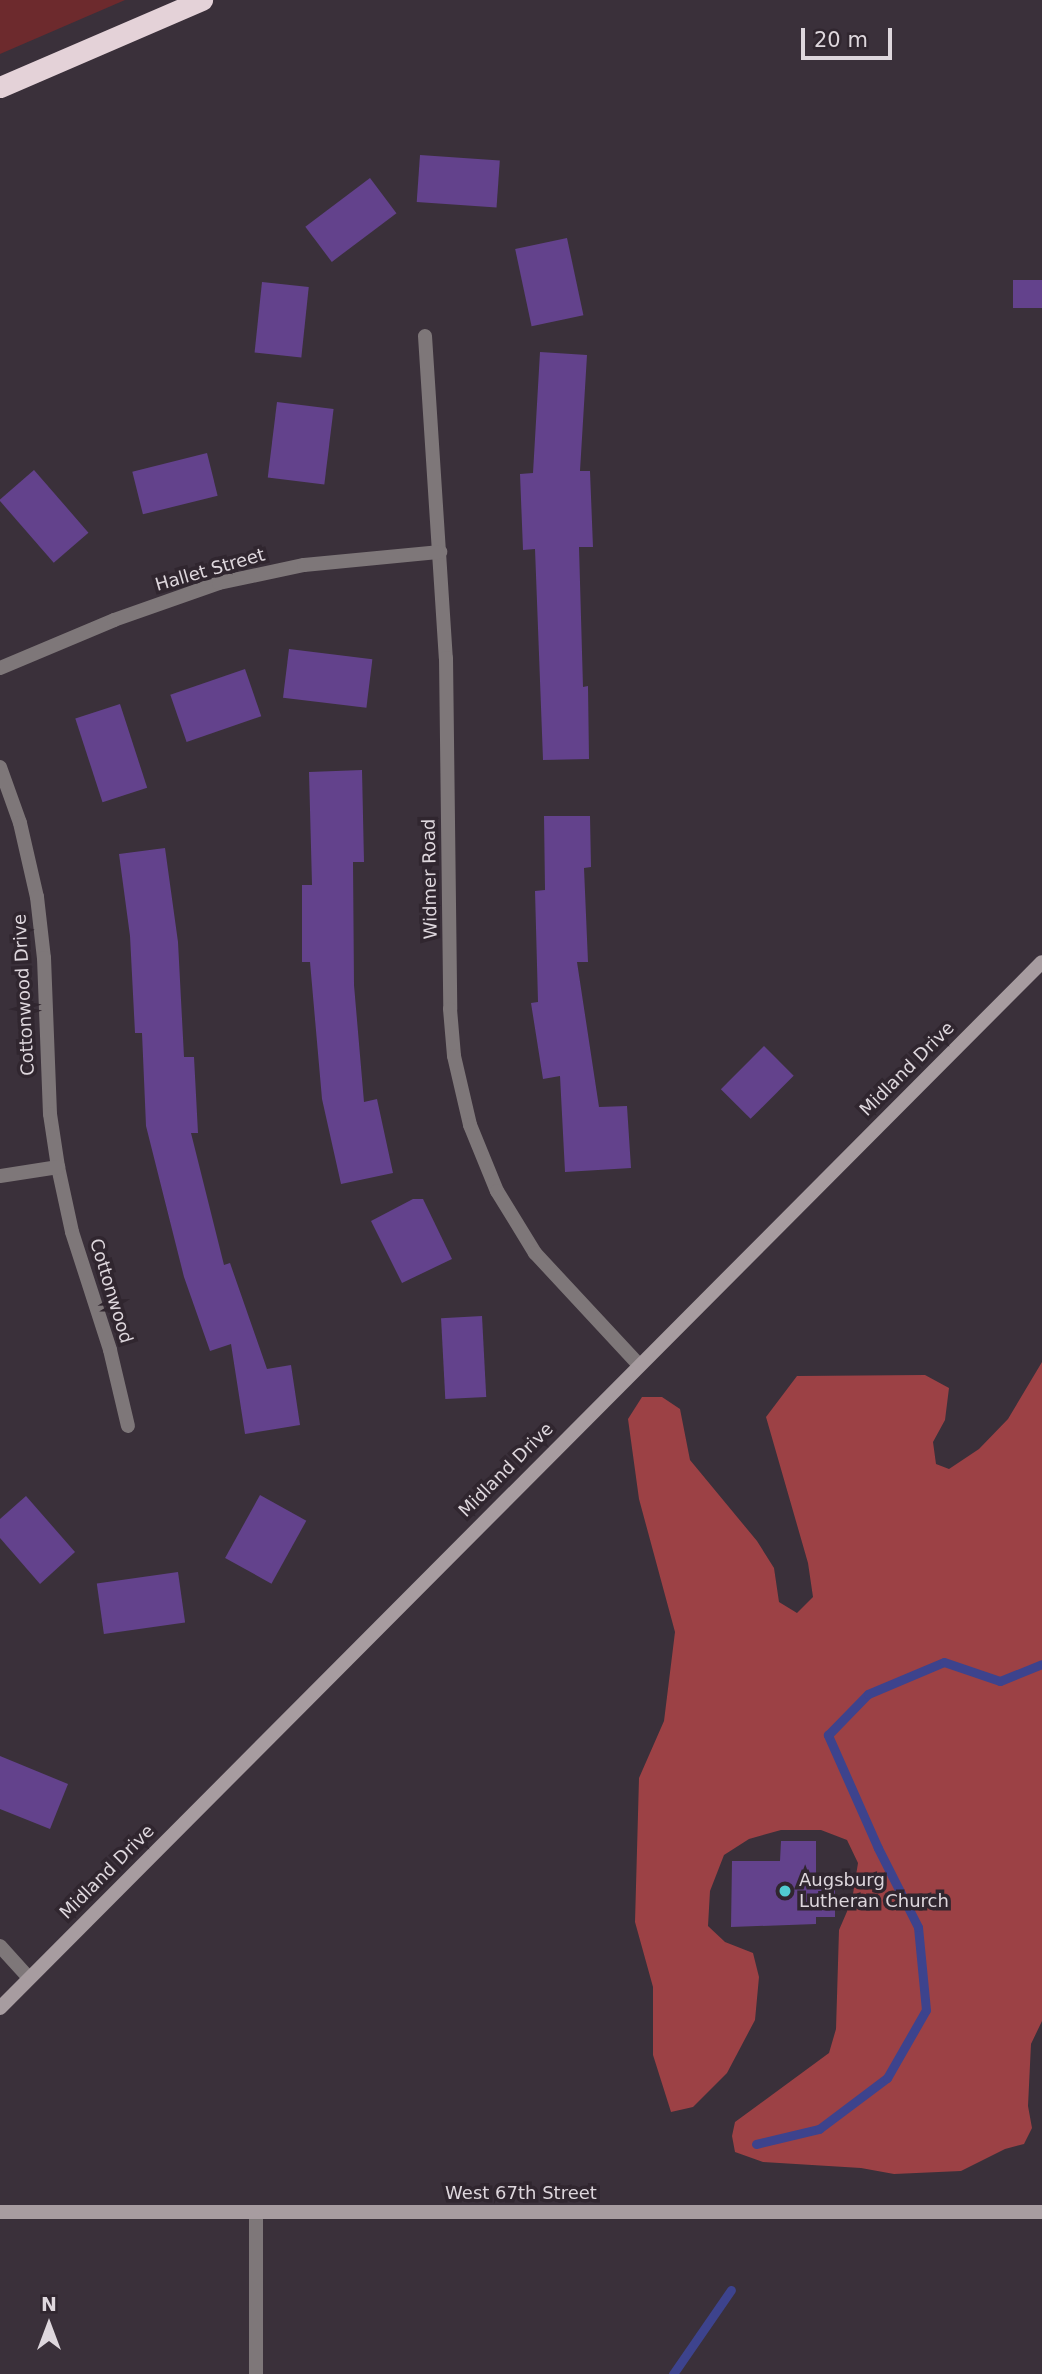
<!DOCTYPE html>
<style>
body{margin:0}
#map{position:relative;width:1042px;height:2374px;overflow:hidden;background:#3a303a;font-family:"DejaVu Sans",sans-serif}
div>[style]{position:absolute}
.green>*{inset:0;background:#6d2a2d}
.forest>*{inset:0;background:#9c4145}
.stream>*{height:9px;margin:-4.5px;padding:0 4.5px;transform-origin:4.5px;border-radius:4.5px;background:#3d438d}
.building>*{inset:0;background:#63428c;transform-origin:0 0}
.street>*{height:14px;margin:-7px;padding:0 7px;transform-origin:7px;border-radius:7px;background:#7e7779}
.secondary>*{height:14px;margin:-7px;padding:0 7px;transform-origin:7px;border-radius:7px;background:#a79ca0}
.highway>*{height:21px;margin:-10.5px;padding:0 10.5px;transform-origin:10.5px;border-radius:10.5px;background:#e4d2d8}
.dots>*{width:19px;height:19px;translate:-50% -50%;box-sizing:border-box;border:4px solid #30262f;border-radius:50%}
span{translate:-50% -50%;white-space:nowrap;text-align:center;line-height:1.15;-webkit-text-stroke:7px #30262f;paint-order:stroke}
.street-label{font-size:18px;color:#ded7dd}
.poi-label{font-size:18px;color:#ded7dd}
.left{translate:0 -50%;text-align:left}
.north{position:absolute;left:14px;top:2290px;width:70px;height:70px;-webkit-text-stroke:5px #30262f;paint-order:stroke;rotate:0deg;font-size:19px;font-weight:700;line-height:28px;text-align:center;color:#ded7dd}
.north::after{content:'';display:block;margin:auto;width:24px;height:32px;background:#ded7dd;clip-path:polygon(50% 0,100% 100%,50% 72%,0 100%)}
.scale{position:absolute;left:801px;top:28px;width:91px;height:32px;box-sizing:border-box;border:4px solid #ded7dd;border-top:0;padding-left:9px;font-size:21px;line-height:24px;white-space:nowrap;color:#ded7dd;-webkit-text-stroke:5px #30262f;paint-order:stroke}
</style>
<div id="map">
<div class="green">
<i style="clip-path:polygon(0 0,125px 0,0 54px)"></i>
</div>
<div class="forest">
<i style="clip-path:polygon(1042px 1362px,1042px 2021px,1031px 2044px,1028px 2106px,1032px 2128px,1024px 2144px,1005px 2149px,961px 2171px,894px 2174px,861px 2168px,763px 2162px,735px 2152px,732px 2136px,735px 2122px,829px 2053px,836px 2029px,839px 1930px,852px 1900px,858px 1863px,847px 1840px,821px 1830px,781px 1830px,749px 1839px,724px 1855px,710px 1891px,708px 1926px,725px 1942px,753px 1953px,759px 1977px,755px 2020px,727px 2073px,693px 2107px,671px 2112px,653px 2055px,653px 1987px,635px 1922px,639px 1778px,664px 1721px,675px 1632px,639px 1499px,628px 1419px,642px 1397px,662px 1397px,680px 1409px,690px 1460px,757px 1541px,774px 1568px,779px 1602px,797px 1613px,813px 1597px,808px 1563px,766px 1417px,797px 1376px,925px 1375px,949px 1388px,945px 1420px,933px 1442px,936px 1464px,949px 1469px,979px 1449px,1008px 1419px)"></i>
</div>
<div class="stream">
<i style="left:756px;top:2144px;width:65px;rotate:-13.4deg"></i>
<i style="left:819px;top:2129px;width:85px;rotate:-36.9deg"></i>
<i style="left:887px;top:2078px;width:78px;rotate:-60.2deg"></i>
<i style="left:926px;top:2010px;width:83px;rotate:-95.5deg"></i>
<i style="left:918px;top:1927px;width:89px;rotate:-116.9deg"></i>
<i style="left:878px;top:1848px;width:124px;rotate:-113.9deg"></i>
<i style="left:828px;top:1735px;width:57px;rotate:-45.7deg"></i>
<i style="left:868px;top:1694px;width:82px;rotate:-22.8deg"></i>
<i style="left:944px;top:1662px;width:59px;rotate:18.7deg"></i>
<i style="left:1000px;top:1681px;width:45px;rotate:-22deg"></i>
<i style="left:673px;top:2374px;width:102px;rotate:-55.4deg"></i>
</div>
<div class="building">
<i style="left:420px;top:155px;width:80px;height:47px;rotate:4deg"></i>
<i style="left:370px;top:178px;width:44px;height:81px;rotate:53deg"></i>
<i style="left:567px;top:238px;width:79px;height:53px;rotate:78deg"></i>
<i style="left:1013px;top:280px;width:29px;height:28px"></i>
<i style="left:262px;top:282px;width:47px;height:71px;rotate:6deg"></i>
<i style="clip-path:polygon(540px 352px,587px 355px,580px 471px,590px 471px,593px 547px,579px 547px,583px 687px,588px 686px,589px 759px,543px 760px,535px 549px,523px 550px,520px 474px,533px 473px)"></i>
<i style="left:277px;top:402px;width:57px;height:76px;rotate:7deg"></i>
<i style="left:207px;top:453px;width:44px;height:77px;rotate:76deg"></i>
<i style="left:34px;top:470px;width:83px;height:46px;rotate:49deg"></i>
<i style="left:289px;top:649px;width:84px;height:49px;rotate:7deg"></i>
<i style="left:245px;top:669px;width:50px;height:79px;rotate:71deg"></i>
<i style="left:120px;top:704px;width:88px;height:47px;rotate:72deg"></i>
<i style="clip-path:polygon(362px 770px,364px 862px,353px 862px,354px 985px,364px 1102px,377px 1099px,393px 1173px,341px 1184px,322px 1099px,310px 962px,302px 962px,302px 885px,312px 885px,309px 772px)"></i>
<i style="clip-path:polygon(544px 816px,590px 816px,591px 867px,584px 868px,588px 962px,577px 962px,599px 1107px,627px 1106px,631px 1168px,565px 1172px,560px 1076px,543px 1079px,531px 1003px,538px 1002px,535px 891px,545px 890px)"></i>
<i style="clip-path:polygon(165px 848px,178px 942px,184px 1057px,194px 1057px,198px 1133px,191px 1133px,224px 1265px,230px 1263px,267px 1369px,291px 1365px,300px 1425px,245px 1434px,231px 1344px,210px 1351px,184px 1277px,146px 1126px,142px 1033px,135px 1033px,130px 936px,119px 854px)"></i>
<i style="left:764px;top:1046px;width:42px;height:61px;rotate:45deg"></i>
<i style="clip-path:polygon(413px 1199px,423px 1199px,452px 1259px,402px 1283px,371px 1221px)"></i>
<i style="left:482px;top:1316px;width:81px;height:41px;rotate:87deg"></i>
<i style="left:260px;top:1495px;width:53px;height:72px;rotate:29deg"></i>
<i style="clip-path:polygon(26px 1496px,75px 1552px,40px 1584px,0 1538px,0 1519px)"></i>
<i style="left:178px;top:1572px;width:51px;height:82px;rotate:82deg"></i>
<i style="clip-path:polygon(0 1756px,68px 1784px,50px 1829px,0 1809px)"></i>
<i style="clip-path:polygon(781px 1841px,816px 1841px,816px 1878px,835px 1879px,835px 1917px,816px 1917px,816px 1924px,731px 1927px,732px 1861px,780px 1861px)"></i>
</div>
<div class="street">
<i style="left:425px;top:336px;width:323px;rotate:86.3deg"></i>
<i style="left:446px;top:658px;width:351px;rotate:89.3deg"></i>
<i style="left:450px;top:1009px;width:47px;rotate:85.1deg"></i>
<i style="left:454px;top:1056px;width:71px;rotate:76.9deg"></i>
<i style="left:470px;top:1125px;width:71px;rotate:67.8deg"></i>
<i style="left:497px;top:1191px;width:73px;rotate:58.5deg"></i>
<i style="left:535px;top:1253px;width:151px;rotate:47.1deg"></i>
<i style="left:0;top:668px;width:124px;rotate:-22.8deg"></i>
<i style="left:114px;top:620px;width:111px;rotate:-19.4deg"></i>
<i style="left:219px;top:583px;width:87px;rotate:-12deg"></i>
<i style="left:304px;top:565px;width:137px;rotate:-5.5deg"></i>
<i style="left:0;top:767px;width:59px;rotate:70.3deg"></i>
<i style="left:20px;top:823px;width:76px;rotate:77.1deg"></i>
<i style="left:37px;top:897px;width:61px;rotate:83.5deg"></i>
<i style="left:44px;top:958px;width:156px;rotate:87.8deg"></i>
<i style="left:50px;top:1114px;width:54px;rotate:81.4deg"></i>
<i style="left:58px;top:1167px;width:66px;rotate:77.8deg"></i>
<i style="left:72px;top:1232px;width:124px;rotate:72.1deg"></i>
<i style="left:110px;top:1350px;width:78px;rotate:76.7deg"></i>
<i style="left:0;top:1176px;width:59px;rotate:-8.8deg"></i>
<i style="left:0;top:1946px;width:43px;rotate:47.8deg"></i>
<i style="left:256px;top:2212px;width:162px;rotate:90deg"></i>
</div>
<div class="secondary">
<i style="left:0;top:2008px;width:1476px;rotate:-45.11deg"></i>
<i style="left:0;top:2212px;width:1042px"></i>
</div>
<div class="highway">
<i style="left:0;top:87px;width:220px;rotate:-23.3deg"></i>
</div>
<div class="dots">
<i style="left:785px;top:1891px;background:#51ccd1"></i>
</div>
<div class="street-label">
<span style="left:210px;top:570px;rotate:-16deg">Hallet Street</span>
<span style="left:430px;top:879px;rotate:-91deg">Widmer Road</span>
<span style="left:24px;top:995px;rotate:-93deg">Cottonwood Drive</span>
<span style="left:907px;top:1069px;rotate:-45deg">Midland Drive</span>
<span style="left:111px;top:1291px;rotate:73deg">Cottonwood</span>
<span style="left:506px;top:1470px;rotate:-45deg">Midland Drive</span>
<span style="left:107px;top:1872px;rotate:-45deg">Midland Drive</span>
<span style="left:521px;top:2193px">West 67th Street</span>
</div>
<div class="poi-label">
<span class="left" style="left:799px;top:1891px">Augsburg<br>Lutheran Church</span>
</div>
<div class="north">N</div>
<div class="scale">20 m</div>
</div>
